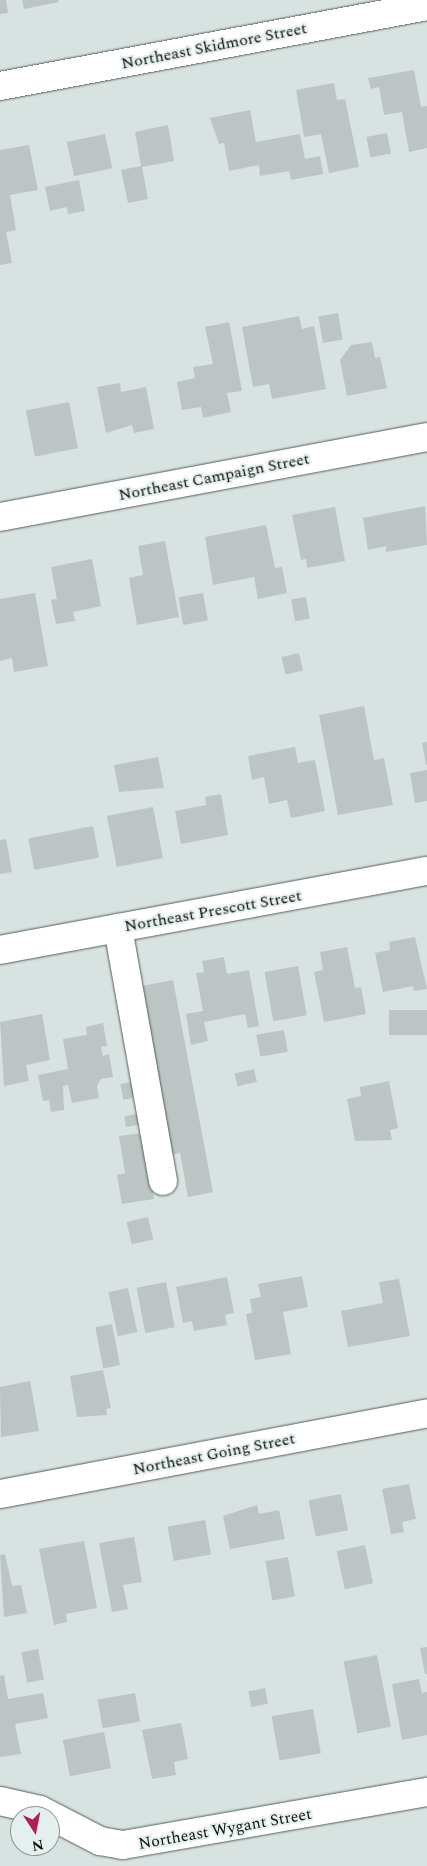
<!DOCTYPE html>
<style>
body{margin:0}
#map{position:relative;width:427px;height:1866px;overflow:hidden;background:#d8e2e0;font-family:Spectral,serif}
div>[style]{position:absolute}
.building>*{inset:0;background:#bcc5c4;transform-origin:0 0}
.roads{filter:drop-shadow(0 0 1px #555d5b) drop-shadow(0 0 1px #555d5b)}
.minor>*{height:28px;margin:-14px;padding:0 14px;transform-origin:14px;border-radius:14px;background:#fff}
span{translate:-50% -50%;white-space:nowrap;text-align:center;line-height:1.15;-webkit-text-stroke:4px #e5efed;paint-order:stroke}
.street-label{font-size:16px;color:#0a0e0d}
.north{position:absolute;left:10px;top:1806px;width:50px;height:50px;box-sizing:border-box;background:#e5efed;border:1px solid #8d9593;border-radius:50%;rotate:169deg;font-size:14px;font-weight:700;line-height:20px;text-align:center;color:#0a0e0d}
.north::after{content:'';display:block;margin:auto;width:18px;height:22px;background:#af1f53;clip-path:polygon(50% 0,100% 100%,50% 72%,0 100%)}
</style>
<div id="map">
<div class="building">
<i style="clip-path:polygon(0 0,6px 0,8px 13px,0 14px)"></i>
<i style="clip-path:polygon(22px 0,58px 0,59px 2px,24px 9px)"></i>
<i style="clip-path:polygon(414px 70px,421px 107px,427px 106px,427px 148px,409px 152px,402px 112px,384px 115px,379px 87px,371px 89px,368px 78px)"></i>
<i style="clip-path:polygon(334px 83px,337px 100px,345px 99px,359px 167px,329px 173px,321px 134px,304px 137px,296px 90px)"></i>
<i style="clip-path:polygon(250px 110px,256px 142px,300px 134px,305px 159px,320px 156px,323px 174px,291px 180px,289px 171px,260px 176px,259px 165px,229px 171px,224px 143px,219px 144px,210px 118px)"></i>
<i style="clip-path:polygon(168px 125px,174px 161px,142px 167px,148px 199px,128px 203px,121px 170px,141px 166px,135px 132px)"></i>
<i style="left:387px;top:133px;width:21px;height:21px;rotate:79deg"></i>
<i style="left:105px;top:134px;width:35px;height:39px;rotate:78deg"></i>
<i style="clip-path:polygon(29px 145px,38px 190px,10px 195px,16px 230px,6px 232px,12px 263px,0 265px,0 150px)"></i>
<i style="clip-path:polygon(79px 180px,85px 211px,68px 214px,67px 207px,50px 211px,45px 187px)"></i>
<i style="left:338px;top:313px;width:27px;height:20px;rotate:80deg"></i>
<i style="clip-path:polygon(299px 316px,302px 329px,314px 326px,326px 389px,272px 399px,269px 384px,253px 387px,242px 327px)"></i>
<i style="clip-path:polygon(229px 322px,242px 391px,227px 393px,231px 412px,203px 418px,201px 407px,182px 410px,177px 382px,195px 378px,193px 367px,213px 364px,205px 327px)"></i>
<i style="clip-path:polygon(372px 342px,375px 358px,380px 357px,387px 388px,347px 396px,340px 360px,351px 345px)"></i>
<i style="clip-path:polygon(120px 383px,121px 392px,146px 387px,154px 429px,134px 433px,132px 425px,106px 433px,97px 387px)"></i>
<i style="left:69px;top:402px;width:47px;height:44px;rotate:79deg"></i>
<i style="clip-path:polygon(425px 506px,427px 545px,386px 552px,386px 546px,368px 550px,363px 518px)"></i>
<i style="clip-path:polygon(335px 507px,345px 561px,307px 568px,306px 559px,301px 560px,292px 515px)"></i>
<i style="clip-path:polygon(266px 525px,275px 568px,282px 567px,287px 593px,258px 599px,254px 577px,213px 585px,205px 537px)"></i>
<i style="clip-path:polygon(165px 541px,179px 617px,137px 625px,129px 578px,143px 575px,138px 546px)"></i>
<i style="clip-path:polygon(92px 559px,101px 606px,73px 612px,75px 621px,56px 624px,51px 600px,57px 599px,51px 567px)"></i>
<i style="clip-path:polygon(35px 593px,48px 666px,14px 672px,12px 658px,0 661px,0 599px)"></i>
<i style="left:203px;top:593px;width:28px;height:25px;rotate:80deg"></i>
<i style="left:306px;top:597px;width:22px;height:15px;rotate:80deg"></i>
<i style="left:299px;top:653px;width:18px;height:18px;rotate:77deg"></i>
<i style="clip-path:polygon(364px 706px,374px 760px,384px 758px,393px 805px,338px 815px,319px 715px)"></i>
<i style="clip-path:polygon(427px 742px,427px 765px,426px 765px,422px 743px)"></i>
<i style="clip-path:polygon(295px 747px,298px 763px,315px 760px,325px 811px,291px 818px,287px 800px,269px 804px,264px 777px,252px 780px,248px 756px)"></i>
<i style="clip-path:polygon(158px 757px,164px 788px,119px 792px,114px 765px)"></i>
<i style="clip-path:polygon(427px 770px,427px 801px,415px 803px,410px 773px)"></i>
<i style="clip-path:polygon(221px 794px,228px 835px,181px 844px,175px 811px,206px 805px,205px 797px)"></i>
<i style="left:153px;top:807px;width:52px;height:47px;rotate:79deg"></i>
<i style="left:93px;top:826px;width:32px;height:66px;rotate:79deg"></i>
<i style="clip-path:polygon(6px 839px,12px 872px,0 874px,0 840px)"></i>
<i style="clip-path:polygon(415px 937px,427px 989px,414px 991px,413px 986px,383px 992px,375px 953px,390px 950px,389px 942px)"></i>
<i style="clip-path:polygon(347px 947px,355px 988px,361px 987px,366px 1014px,324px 1022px,314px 972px,323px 970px,320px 952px)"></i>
<i style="clip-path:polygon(224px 957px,227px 974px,249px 970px,259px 1026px,248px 1028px,245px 1014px,204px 1022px,208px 1041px,191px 1045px,186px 1014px,203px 1011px,196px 973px,204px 972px,202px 961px)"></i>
<i style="left:298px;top:966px;width:50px;height:34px;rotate:80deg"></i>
<i style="clip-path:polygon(173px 980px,213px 1192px,188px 1197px,180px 1153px,162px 1157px,137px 987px)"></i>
<i style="left:427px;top:1010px;width:25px;height:38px;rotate:90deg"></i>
<i style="clip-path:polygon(42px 1014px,50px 1060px,26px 1065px,29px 1081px,4px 1086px,0 1022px)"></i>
<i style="clip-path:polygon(103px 1023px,107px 1046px,101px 1047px,103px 1056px,109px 1054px,113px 1077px,101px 1079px,97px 1086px,99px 1098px,72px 1103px,68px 1085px,63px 1086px,64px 1110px,51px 1112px,49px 1100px,43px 1101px,38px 1075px,68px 1069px,63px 1039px,87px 1035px,86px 1027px)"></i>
<i style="left:284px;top:1030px;width:22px;height:28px;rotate:80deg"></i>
<i style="left:254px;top:1069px;width:13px;height:20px;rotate:77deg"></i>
<i style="left:136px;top:1081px;width:16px;height:16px;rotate:79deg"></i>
<i style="clip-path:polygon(389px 1081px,398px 1128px,390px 1130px,392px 1140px,355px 1141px,347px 1099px,361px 1096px,360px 1087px)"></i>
<i style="left:142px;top:1113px;width:11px;height:18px;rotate:80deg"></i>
<i style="clip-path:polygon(143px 1133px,154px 1199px,122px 1204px,117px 1175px,125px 1173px,119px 1136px)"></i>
<i style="left:148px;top:1217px;width:23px;height:22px;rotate:77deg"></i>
<i style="clip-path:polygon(302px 1276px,308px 1307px,283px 1312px,291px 1354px,255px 1360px,246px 1314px,252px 1313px,250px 1299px,261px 1297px,258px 1284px)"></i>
<i style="clip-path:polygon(227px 1277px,234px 1313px,225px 1315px,227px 1325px,194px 1331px,192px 1321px,183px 1323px,176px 1287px)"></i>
<i style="clip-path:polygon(399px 1279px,410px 1336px,348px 1347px,341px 1311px,383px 1303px,379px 1282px)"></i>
<i style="left:166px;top:1282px;width:46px;height:30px;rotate:79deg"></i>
<i style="left:128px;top:1288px;width:45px;height:20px;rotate:78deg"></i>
<i style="left:112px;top:1324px;width:42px;height:17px;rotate:79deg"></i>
<i style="clip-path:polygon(103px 1370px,111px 1408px,106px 1409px,107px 1415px,77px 1417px,70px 1376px)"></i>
<i style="clip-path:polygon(30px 1381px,39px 1431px,1px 1437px,0 1387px)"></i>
<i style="clip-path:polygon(409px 1484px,416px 1519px,402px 1522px,404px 1532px,391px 1534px,382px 1489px)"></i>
<i style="left:341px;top:1494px;width:37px;height:33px;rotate:79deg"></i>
<i style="clip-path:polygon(257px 1505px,259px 1514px,279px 1510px,285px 1539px,230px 1549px,223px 1516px)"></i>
<i style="left:205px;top:1520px;width:35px;height:38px;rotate:80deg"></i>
<i style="clip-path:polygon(134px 1537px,142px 1582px,123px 1585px,128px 1609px,112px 1612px,99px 1543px)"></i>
<i style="clip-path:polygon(84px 1541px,97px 1608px,66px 1614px,67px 1622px,54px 1625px,39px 1549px)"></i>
<i style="left:365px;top:1545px;width:39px;height:29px;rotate:78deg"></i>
<i style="clip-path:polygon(5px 1554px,12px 1586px,21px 1585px,27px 1613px,4px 1617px,0 1555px)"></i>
<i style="left:288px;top:1557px;width:40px;height:23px;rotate:80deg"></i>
<i style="clip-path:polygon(427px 1647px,427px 1674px,425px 1674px,420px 1648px)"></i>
<i style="left:38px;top:1649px;width:31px;height:17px;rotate:79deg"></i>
<i style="left:377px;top:1655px;width:73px;height:34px;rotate:79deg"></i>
<i style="clip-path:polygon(4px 1675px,8px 1699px,43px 1693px,48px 1718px,15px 1724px,21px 1754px,0 1757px,0 1676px)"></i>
<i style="clip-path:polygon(419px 1679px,422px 1693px,427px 1692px,427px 1735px,402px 1740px,392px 1684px)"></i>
<i style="left:265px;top:1688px;width:16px;height:17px;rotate:79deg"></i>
<i style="left:135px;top:1693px;width:29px;height:38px;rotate:80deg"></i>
<i style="left:313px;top:1709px;width:45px;height:42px;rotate:80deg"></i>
<i style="clip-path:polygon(181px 1723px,188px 1759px,174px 1762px,176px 1775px,152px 1779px,142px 1730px)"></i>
<i style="left:104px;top:1732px;width:37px;height:42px;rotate:79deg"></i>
</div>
<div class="roads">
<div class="minor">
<i style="left:0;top:86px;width:434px;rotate:-10.6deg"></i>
<i style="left:0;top:517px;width:434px;rotate:-10.6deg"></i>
<i style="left:118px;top:928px;width:257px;rotate:79.9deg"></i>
<i style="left:0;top:950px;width:434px;rotate:-10.5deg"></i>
<i style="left:0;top:1494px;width:435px;rotate:-10.7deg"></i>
<i style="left:0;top:1801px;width:41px;rotate:12.7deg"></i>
<i style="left:40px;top:1810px;width:68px;rotate:27.3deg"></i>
<i style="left:100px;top:1841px;width:23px;rotate:10deg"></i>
<i style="left:123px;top:1845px;width:309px;rotate:-9.9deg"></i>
</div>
</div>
<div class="street-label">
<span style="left:214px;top:46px;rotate:-11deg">Northeast Skidmore Street</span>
<span style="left:214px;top:477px;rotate:-11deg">Northeast Campaign Street</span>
<span style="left:213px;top:911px;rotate:-10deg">Northeast Prescott Street</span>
<span style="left:214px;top:1454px;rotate:-11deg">Northeast Going Street</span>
<span style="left:225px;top:1829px;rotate:-10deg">Northeast Wygant Street</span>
</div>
<div class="north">N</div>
</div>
